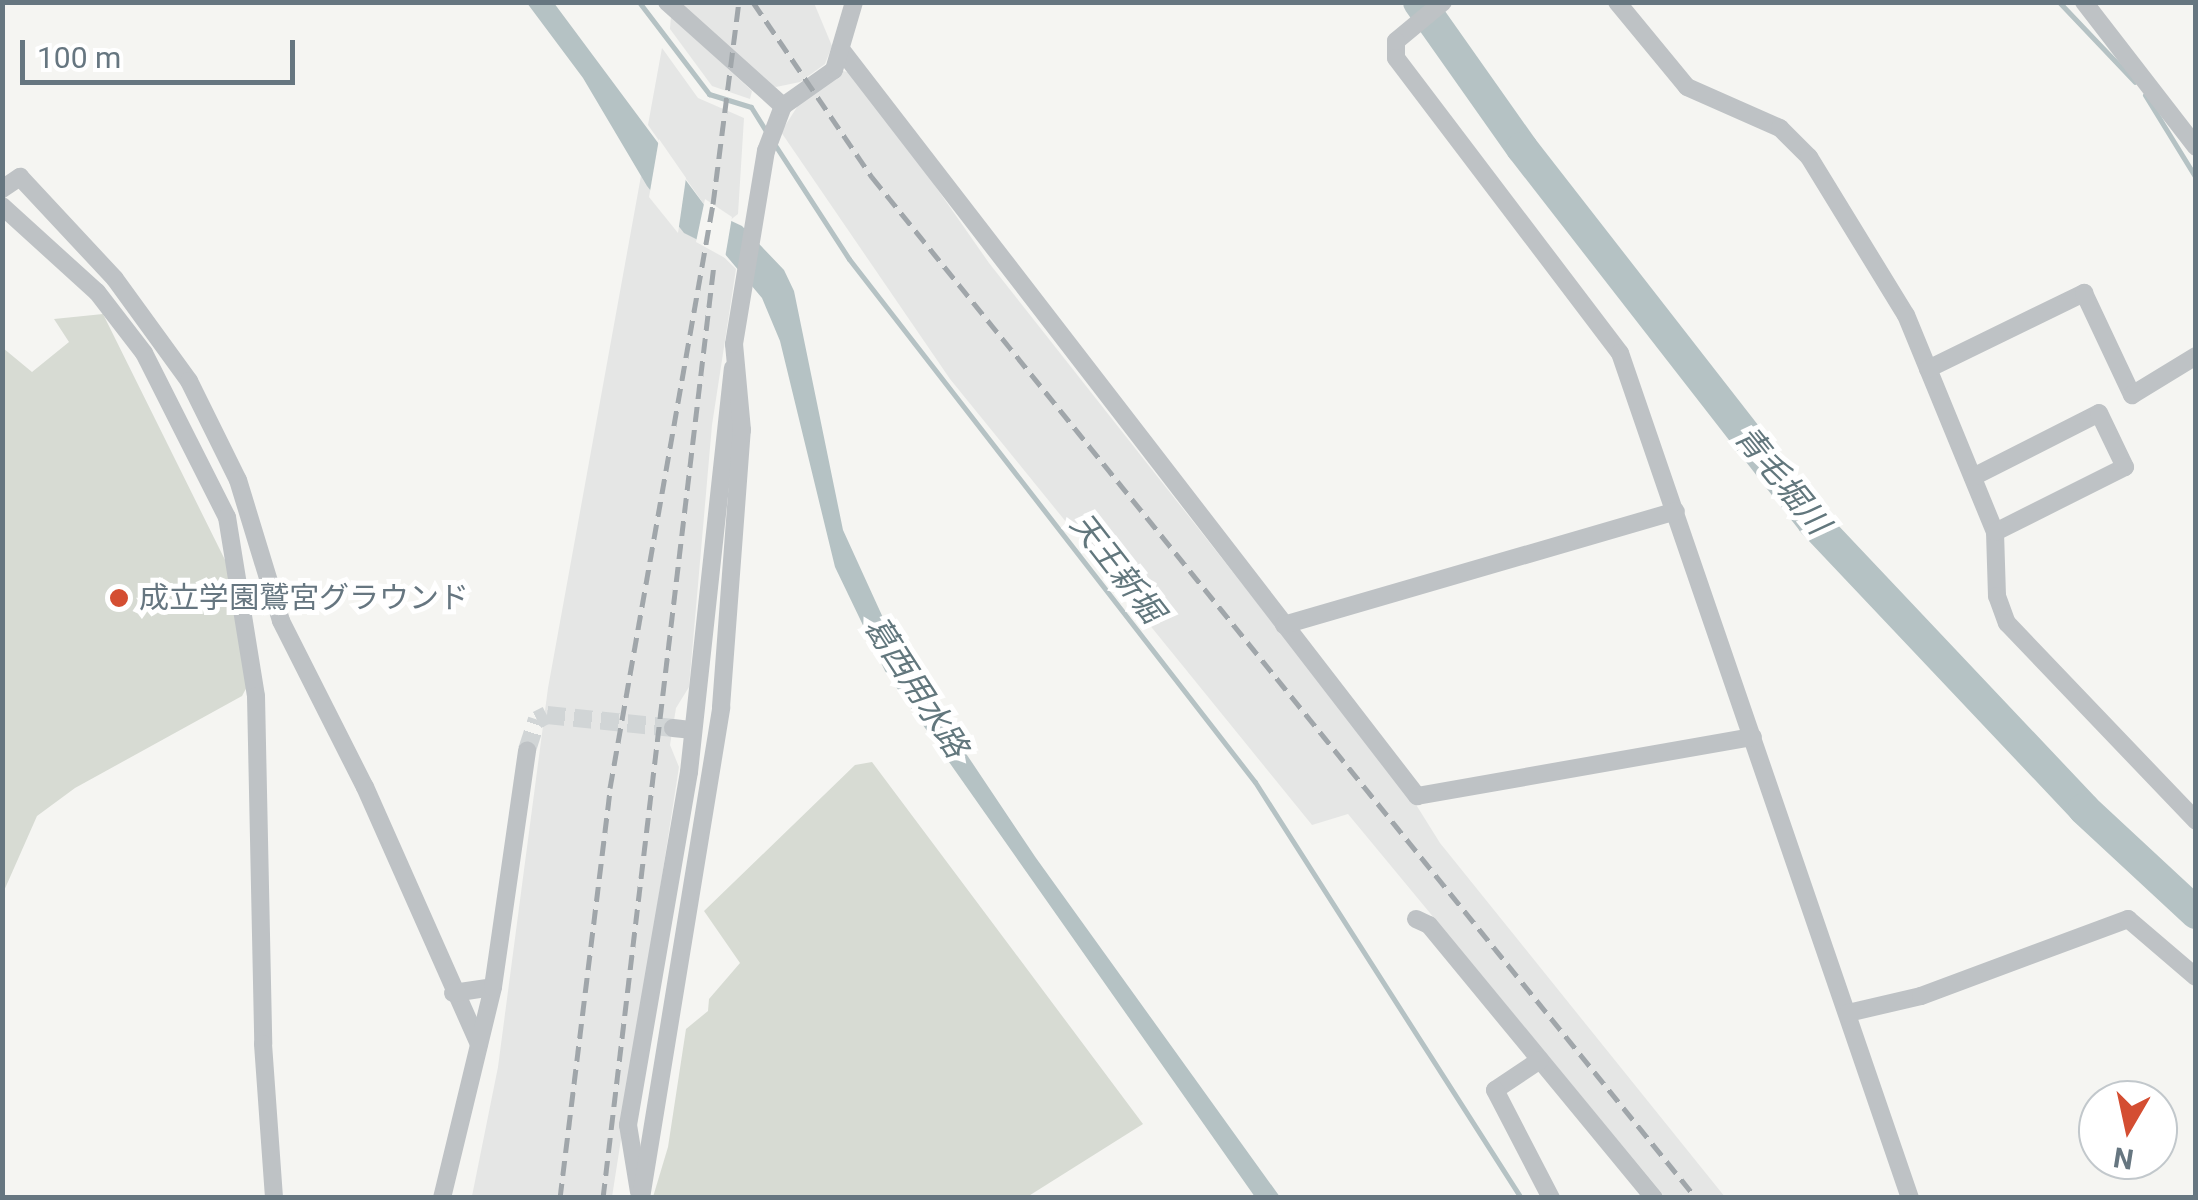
<!DOCTYPE html>
<meta charset="utf-8">
<style>
body{margin:0}
#map{position:relative;width:2198px;height:1200px;overflow:hidden;background:#f5f5f2;font-family:Roboto,"Noto Sans JP",sans-serif}
div>[style]{position:absolute}
.built>*{inset:0;background:#e5e6e5}
.green>*{inset:0;background:#d7dbd3}
.water>*{inset:0;background:#b5c2c4}
.pier>*{inset:0;background:#f5f5f2}
.stream>*{height:5px;margin:-2.5px;padding:0 2.5px;transform-origin:2.5px;border-radius:2.5px;background:#b5c2c4}
.river>*{height:32px;margin:-16px;padding:0 16px;transform-origin:16px;border-radius:16px;background:#b5c2c4}
.minor-tunnel>*{height:18px;margin-top:-9px;transform-origin:0;background:repeating-linear-gradient(90deg,#d1d5d6 0 18px,transparent 0 27px)}
.minor>*{height:18px;margin:-9px;padding:0 9px;transform-origin:9px;border-radius:9px;background:#bec2c5}
.rail>*{height:5px;margin-top:-2.5px;transform-origin:0;background:repeating-linear-gradient(90deg,#a0a6aa 0 15px,transparent 0 23px)}
.dots>*{width:28px;height:28px;translate:-50% -50%;box-sizing:border-box;border:5px solid #fff;border-radius:50%}
span{translate:-50% -50%;white-space:nowrap;text-align:center;line-height:1.15;-webkit-text-stroke:10px #fff;paint-order:stroke}
.poi-label{font-size:30px;color:#667680}
.left{translate:0 -50%;text-align:left}
.water-label{font-size:32px;color:#62777d;font-style:italic}
.frame{position:absolute;inset:0;border:5px solid #667680;pointer-events:none}
.north{position:absolute;left:2078px;top:1080px;width:100px;height:100px;box-sizing:border-box;background:#fff;border:2px solid #c2c8cc;border-radius:50%;rotate:189deg;font-size:28px;font-weight:700;line-height:40px;text-align:center;color:#667680}
.north::after{content:'';display:block;margin:auto;width:35px;height:45px;background:#d44e32;clip-path:polygon(50% 0,100% 100%,50% 72%,0 100%)}
.scale{position:absolute;left:20px;top:40px;width:275px;height:45px;box-sizing:border-box;border:5px solid #667680;border-top:0;padding-left:12px;font-size:30px;line-height:35px;white-space:nowrap;color:#667680;-webkit-text-stroke:8px #fff;paint-order:stroke}
</style>
<div id="map">
<div class="built">
<i style="clip-path:polygon(675px 3px,814px 3px,832px 46px,825px 64px,800px 82px,776px 87px,762px 82px)"></i>
<i style="clip-path:polygon(671px 16px,752px 91px,750px 99px,712px 86px,670px 29px)"></i>
<i style="clip-path:polygon(662px 48px,698px 98px,744px 118px,738px 214px,729px 221px,708px 210px,648px 125px)"></i>
<i style="clip-path:polygon(843px 71px,857px 74px,989px 263px,1415px 803px,1440px 843px,1725px 1197px,1665px 1197px,1348px 814px,1312px 825px,950px 379px,781px 132px,799px 104px)"></i>
<i style="clip-path:polygon(641px 176px,736px 269px,712px 425px,689px 687px,676px 708px,670px 745px,679px 767px,612px 1197px,478px 1198px,472px 1196px,498px 1067px,548px 688px)"></i>
</div>
<div class="green">
<i style="clip-path:polygon(103px 314px,230px 570px,249px 683px,242px 696px,75px 788px,37px 816px,3px 893px,3px 348px,32px 372px,69px 342px,54px 319px)"></i>
<i style="clip-path:polygon(872px 762px,1143px 1124px,1027px 1197px,653px 1197px,668px 1147px,686px 1029px,708px 1011px,709px 999px,740px 963px,704px 911px,855px 765px)"></i>
</div>
<div class="water">
<i style="clip-path:polygon(527px 3px,554px 3px,708px 210px,742px 226px,784px 270px,794px 291px,843px 530px,900px 655px,1036px 858px,1280px 1197px,1255px 1197px,885px 671px,835px 567px,780px 341px,762px 298px,724px 253px,684px 233px,647px 186px,583px 78px)"></i>
</div>
<div class="pier">
<i style="clip-path:polygon(659px 139px,686px 178px,678px 233px,649px 197px)"></i>
<i style="clip-path:polygon(705px 199px,732px 217px,725px 258px,696px 242px)"></i>
</div>
<div class="stream">
<i style="left:639px;top:2px;width:116px;rotate:52.7deg"></i>
<i style="left:709px;top:94px;width:44px;rotate:17.2deg"></i>
<i style="left:751px;top:107px;width:28px;rotate:58deg"></i>
<i style="left:2059px;top:2px;width:110px;rotate:46.5deg"></i>
<i style="left:2145px;top:95px;width:97px;rotate:58.4deg"></i>
<i style="left:775px;top:145px;width:136px;rotate:57deg"></i>
<i style="left:849px;top:259px;width:662px;rotate:52.18deg"></i>
<i style="left:1255px;top:782px;width:494px;rotate:57.4deg"></i>
</div>
<div class="river">
<i style="left:1419px;top:2px;width:179px;rotate:54.8deg"></i>
<i style="left:1522px;top:148px;width:474px;rotate:52.1deg"></i>
<i style="left:1813px;top:522px;width:395px;rotate:46.6deg"></i>
<i style="left:2084px;top:809px;width:153px;rotate:42.9deg"></i>
</div>
<div class="minor-tunnel">
<i style="left:527px;top:750px;width:32px;rotate:-72deg"></i>
<i style="left:537px;top:720px;width:11px;rotate:-27deg"></i>
<i style="left:547px;top:715px;width:127px;rotate:5.9deg"></i>
</div>
<div class="minor">
<i style="left:667px;top:2px;width:156px;rotate:41.9deg"></i>
<i style="left:1443px;top:2px;width:61px;rotate:140.3deg"></i>
<i style="left:1396px;top:41px;width:17px;rotate:90deg"></i>
<i style="left:1396px;top:58px;width:370px;rotate:52.8deg"></i>
<i style="left:1620px;top:353px;width:893px;rotate:71.06deg"></i>
<i style="left:1617px;top:2px;width:110px;rotate:50.5deg"></i>
<i style="left:1687px;top:87px;width:102px;rotate:23.8deg"></i>
<i style="left:1780px;top:128px;width:41px;rotate:45deg"></i>
<i style="left:1809px;top:157px;width:185px;rotate:58.5deg"></i>
<i style="left:1906px;top:315px;width:235px;rotate:67.7deg"></i>
<i style="left:1995px;top:532px;width:64px;rotate:88.2deg"></i>
<i style="left:1997px;top:596px;width:29px;rotate:70deg"></i>
<i style="left:2007px;top:623px;width:274px;rotate:46.3deg"></i>
<i style="left:2084px;top:2px;width:183px;rotate:52.3deg"></i>
<i style="left:843px;top:52px;width:940px;rotate:52.35deg"></i>
<i style="left:1417px;top:796px;width:341px;rotate:-10deg"></i>
<i style="left:2px;top:189px;width:22px;rotate:-34deg"></i>
<i style="left:20px;top:177px;width:139px;rotate:47deg"></i>
<i style="left:115px;top:279px;width:126px;rotate:54deg"></i>
<i style="left:189px;top:381px;width:110px;rotate:63.7deg"></i>
<i style="left:238px;top:480px;width:147px;rotate:73deg"></i>
<i style="left:281px;top:621px;width:186px;rotate:63.2deg"></i>
<i style="left:365px;top:787px;width:281px;rotate:66.1deg"></i>
<i style="left:2px;top:206px;width:128px;rotate:42.2deg"></i>
<i style="left:97px;top:292px;width:77px;rotate:52.4deg"></i>
<i style="left:144px;top:353px;width:184px;rotate:63.2deg"></i>
<i style="left:227px;top:517px;width:181px;rotate:80.8deg"></i>
<i style="left:256px;top:696px;width:348px;rotate:88.8deg"></i>
<i style="left:263px;top:1044px;width:154px;rotate:85.9deg"></i>
<i style="left:1928px;top:369px;width:174px;rotate:-26deg"></i>
<i style="left:2084px;top:293px;width:113px;rotate:64.8deg"></i>
<i style="left:2132px;top:395px;width:75px;rotate:-31.4deg"></i>
<i style="left:1973px;top:477px;width:141px;rotate:-26.9deg"></i>
<i style="left:2099px;top:413px;width:60px;rotate:64.3deg"></i>
<i style="left:2125px;top:467px;width:145px;rotate:153.4deg"></i>
<i style="left:1284px;top:625px;width:408px;rotate:-16.2deg"></i>
<i style="left:673px;top:728px;width:20px;rotate:6deg"></i>
<i style="left:1416px;top:919px;width:14px;rotate:25deg"></i>
<i style="left:1429px;top:925px;width:354px;rotate:50.5deg"></i>
<i style="left:453px;top:993px;width:40px;rotate:-8.5deg"></i>
<i style="left:1848px;top:1013px;width:75px;rotate:-13.1deg"></i>
<i style="left:1921px;top:996px;width:221px;rotate:-20.4deg"></i>
<i style="left:2128px;top:919px;width:89px;rotate:40.5deg"></i>
<i style="left:1540px;top:1060px;width:54px;rotate:146.3deg"></i>
<i style="left:1495px;top:1090px;width:122px;rotate:62.6deg"></i>
<i style="left:639px;top:1192px;width:68px;rotate:-99.3deg"></i>
<i style="left:628px;top:1125px;width:358px;rotate:-80.2deg"></i>
<i style="left:689px;top:772px;width:406px;rotate:-83.8deg"></i>
<i style="left:442px;top:1198px;width:217px;rotate:-76.4deg"></i>
<i style="left:493px;top:987px;width:239px;rotate:-81.8deg"></i>
<i style="left:641px;top:1198px;width:497px;rotate:-80.7deg"></i>
<i style="left:721px;top:707px;width:278px;rotate:-85.7deg"></i>
<i style="left:742px;top:430px;width:86px;rotate:-95.3deg"></i>
<i style="left:734px;top:344px;width:196px;rotate:-80.6deg"></i>
<i style="left:766px;top:151px;width:48px;rotate:-69.3deg"></i>
<i style="left:783px;top:106px;width:62px;rotate:-35.2deg"></i>
<i style="left:834px;top:70px;width:71px;rotate:-73.6deg"></i>
</div>
<div class="rail">
<i style="left:753px;top:2px;width:212px;rotate:55.8deg"></i>
<i style="left:872px;top:177px;width:1312px;rotate:51.09deg"></i>
<i style="left:560px;top:1198px;width:413px;rotate:-83deg"></i>
<i style="left:610px;top:788px;width:593px;rotate:-80deg"></i>
<i style="left:713px;top:204px;width:204px;rotate:-82.7deg"></i>
<i style="left:603px;top:1198px;width:940px;rotate:-83.22deg"></i>
</div>
<div class="dots">
<i style="left:119px;top:598px;background:#d44e32"></i>
</div>
<div class="poi-label">
<span class="left" style="left:139px;top:598px">成立学園鷲宮グラウンド</span>
</div>
<div class="water-label">
<span style="left:1782px;top:480px;rotate:51deg">青毛堀川</span>
<span style="left:1117px;top:568px;rotate:52deg">天王新堀</span>
<span style="left:916px;top:687px;rotate:57deg">葛西用水路</span>
</div>
<div class="frame"></div>
<div class="north">N</div>
<div class="scale">100 m</div>
</div>
